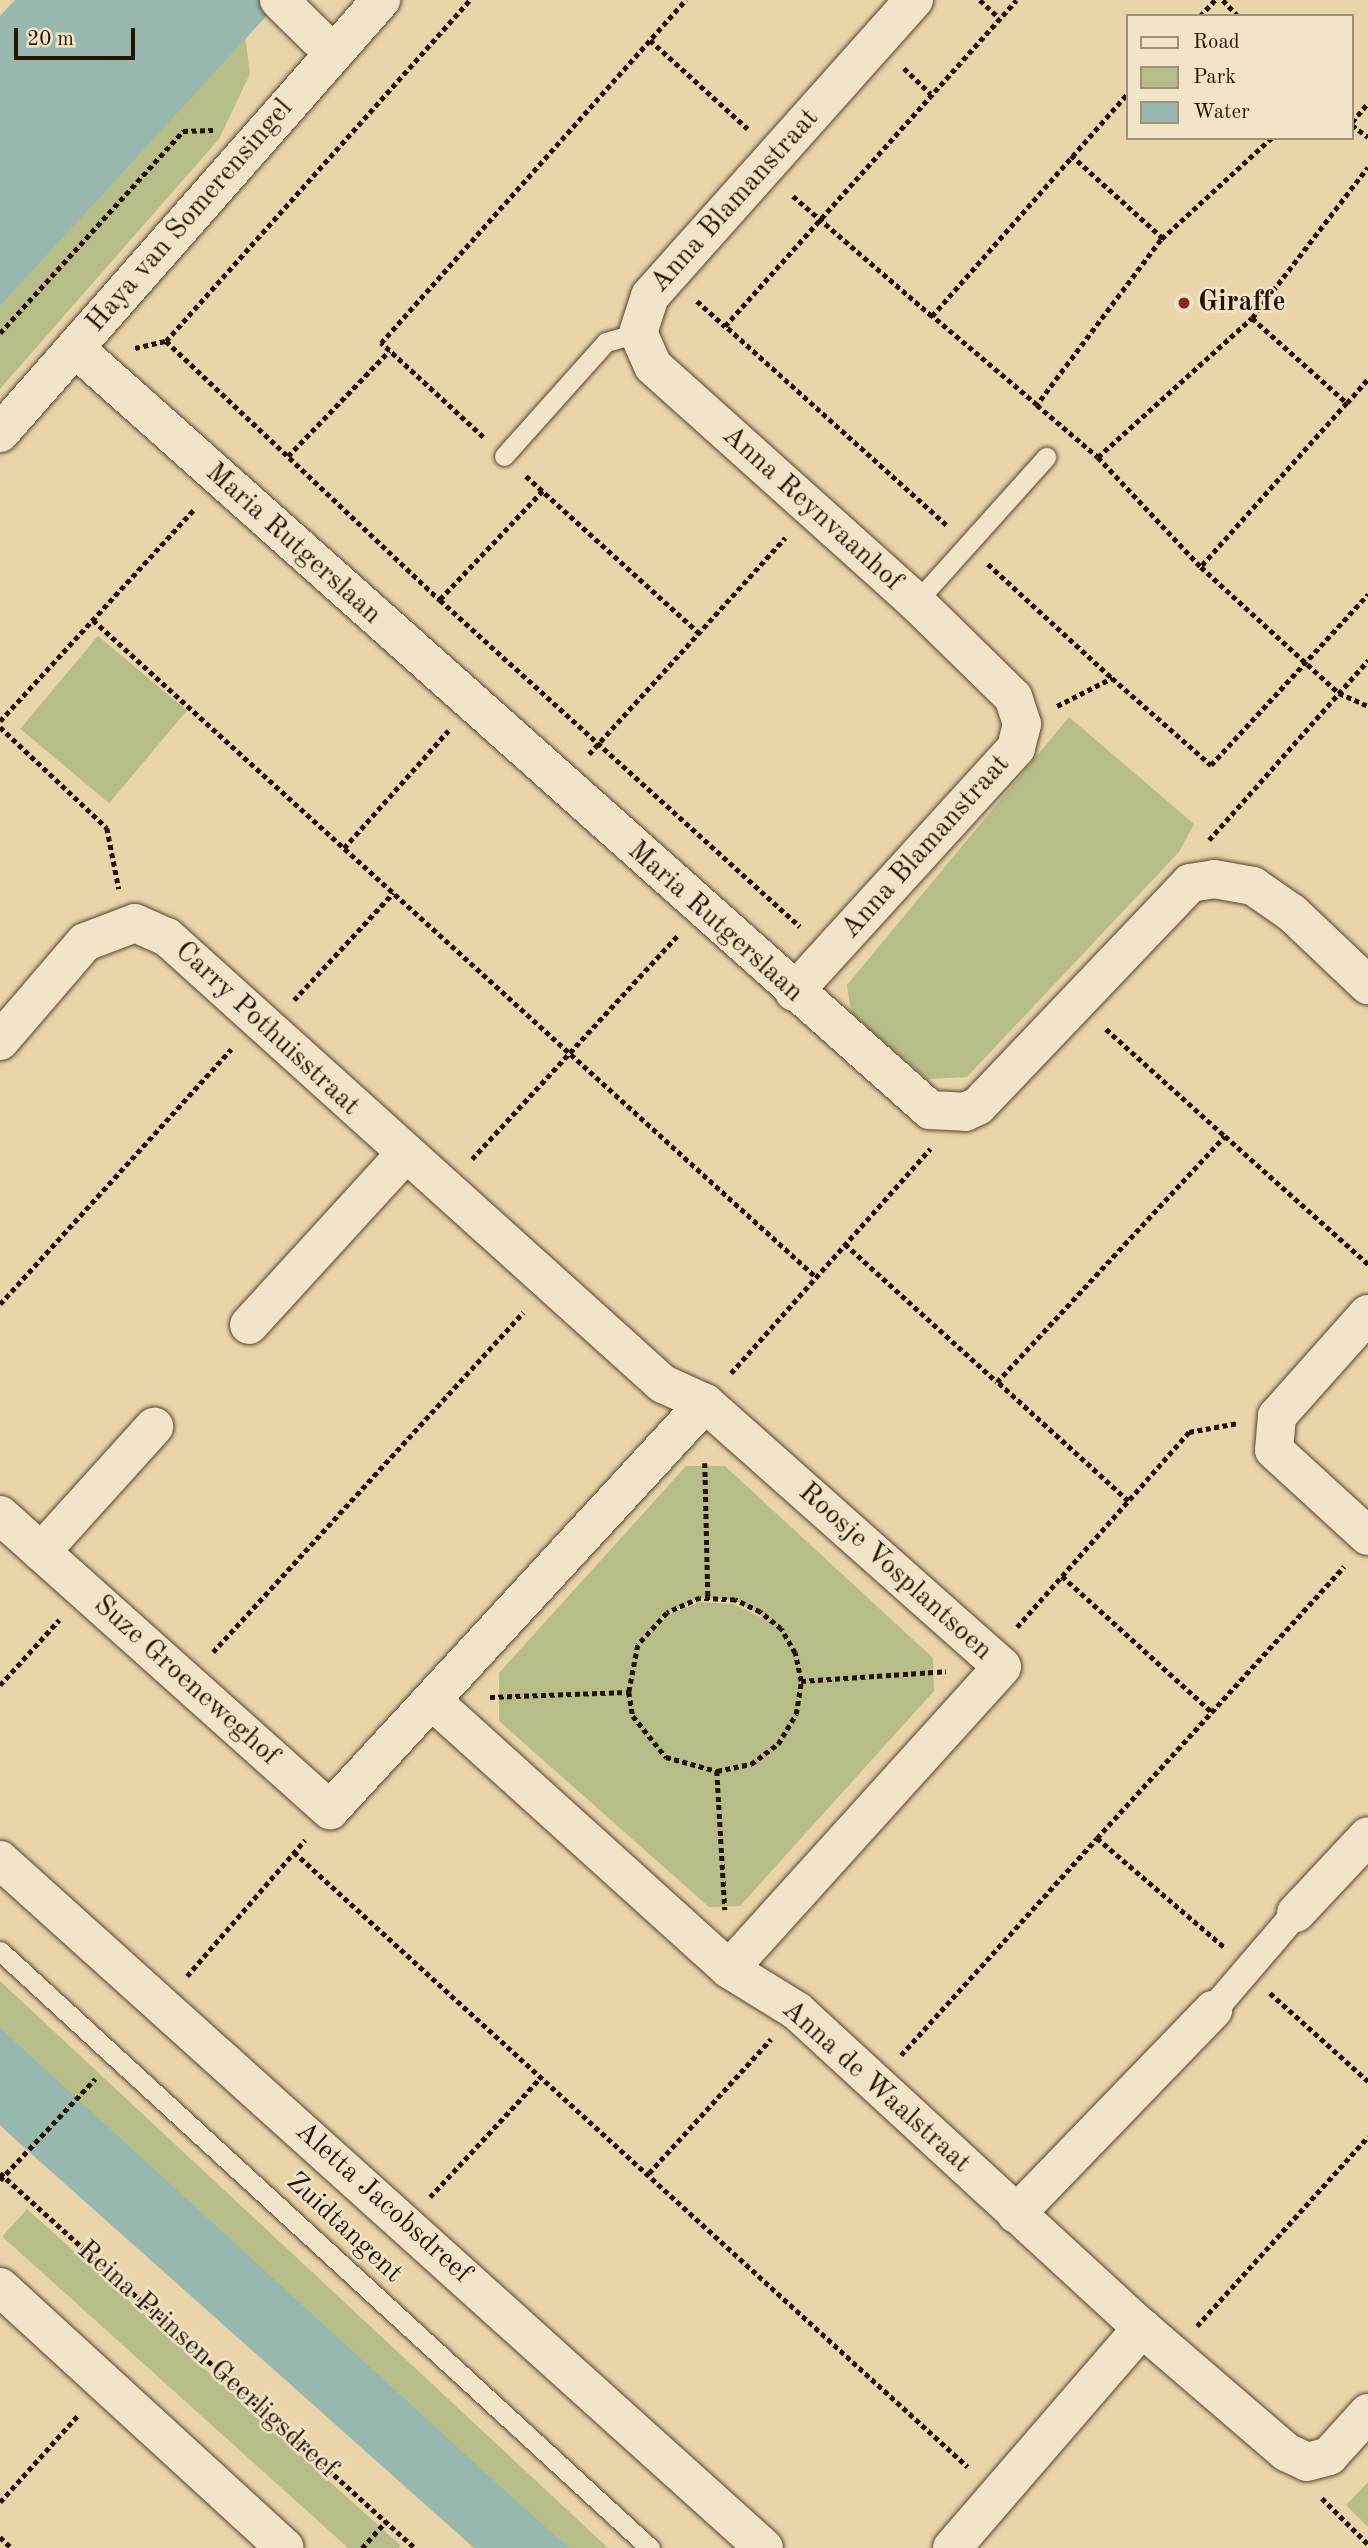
<!DOCTYPE html>
<style>
body{margin:0}
#map{position:relative;width:1368px;height:2548px;overflow:hidden;background:#ead5ab;font-family:"Old Standard TT",serif}
div>[style]{position:absolute}
.green>*{inset:0;background:#b7bd88;transform-origin:0 0}
.water>*{inset:0;background:#98b8af}
.path>*{height:4.5px;margin-top:-2.25px;transform-origin:0;background:repeating-linear-gradient(90deg,#251201 0 5px,transparent 0 8.5px)}
.roads{filter:drop-shadow(0 0 2px #56432c) drop-shadow(0 0 2px #56432c)}
.service>*{height:19px;margin:-9.5px;padding:0 9.5px;transform-origin:9.5px;border-radius:9.5px;background:#f1e4c8}
.pedestrian>*{height:28px;margin:-14px;padding:0 14px;transform-origin:14px;border-radius:14px;background:#f1e4c8}
.minor>*{height:38px;margin:-19px;padding:0 19px;transform-origin:19px;border-radius:19px;background:#f1e4c8}
.tertiary>*{height:38px;margin:-19px;padding:0 19px;transform-origin:19px;border-radius:19px;background:#f1e4c8}
.dots>*{width:19px;height:19px;translate:-50% -50%;box-sizing:border-box;border:4px solid #f1e4c8;border-radius:50%}
span{translate:-50% -50%;white-space:nowrap;text-align:center;line-height:1.15;-webkit-text-stroke:5px #f1e4c8;paint-order:stroke}
.street-label{font-size:28px;color:#251201}
.poi-label{font-size:28px;color:#251201;font-weight:700}
.left{translate:0 -50%;text-align:left}
.legend{position:absolute;left:1126px;top:14px;width:228px;height:126px;box-sizing:border-box;background:#f1e4c8;border:2px solid #9f9078;margin:0;padding:9px 12px;list-style:none;font-size:21px;color:#251201}
.legend li{display:flex;align-items:center;gap:14px;height:35px}
.legend b{width:35px;border:2px solid #9f9078}
.scale{position:absolute;left:14px;top:28px;width:121px;height:32px;box-sizing:border-box;border:4px solid #251201;border-top:0;padding-left:9px;font-size:21px;line-height:24px;white-space:nowrap;color:#251201;-webkit-text-stroke:5px #f1e4c8;paint-order:stroke}
</style>
<div id="map">
<div class="green">
<i style="clip-path:polygon(245px 35px,250px 74px,219px 139px,0 389px,0 306px)"></i>
<i style="left:98px;top:636px;width:116px;height:121px;rotate:40deg"></i>
<i style="clip-path:polygon(1069px 717px,1194px 824px,1179px 852px,967px 1077px,927px 1079px,851px 1013px,847px 985px)"></i>
<i style="clip-path:polygon(evenodd,686px 1466px,725px 1466px,933px 1658px,934px 1691px,740px 1906px,709px 1907px,499px 1721px,499px 1673px,686px 1466px,700px 1598px,735px 1600px,775px 1624px,734px 1604px,700px 1602px,668px 1615px,636px 1645px,667px 1613px,700px 1598px)"></i>
<i style="left:0;top:1981px;width:838px;height:47px;rotate:43deg"></i>
<i style="left:27px;top:2209px;width:503px;height:37px;rotate:42deg"></i>
<i style="clip-path:polygon(1368px 2482px,1368px 2527px,1346px 2505px)"></i>
</div>
<div class="water">
<i style="clip-path:polygon(15px 0,281px 0,0 306px,0 16px)"></i>
<i style="clip-path:polygon(0 2028px,503px 2489px,569px 2548px,474px 2548px,18px 2142px,0 2125px)"></i>
</div>
<div class="path">
<i style="left:980px;top:0;width:26px;rotate:43deg"></i>
<i style="left:1223px;top:0;width:22px;rotate:47deg"></i>
<i style="left:1200px;top:16px;width:22px;rotate:-47deg"></i>
<i style="left:650px;top:40px;width:132px;rotate:42.2deg"></i>
<i style="left:904px;top:68px;width:37px;rotate:44deg"></i>
<i style="left:1352px;top:122px;width:25px;rotate:-50deg"></i>
<i style="left:1352px;top:125px;width:20px;rotate:37deg"></i>
<i style="left:1272px;top:138px;width:151px;rotate:137.4deg"></i>
<i style="left:1161px;top:240px;width:206px;rotate:126.9deg"></i>
<i style="left:1037px;top:405px;width:80px;rotate:40.4deg"></i>
<i style="left:1098px;top:457px;width:207px;rotate:-42.1deg"></i>
<i style="left:1252px;top:318px;width:190px;rotate:-52.5deg"></i>
<i style="left:1071px;top:155px;width:124px;rotate:42.1deg"></i>
<i style="left:793px;top:196px;width:184px;rotate:40.8deg"></i>
<i style="left:697px;top:301px;width:38px;rotate:42deg"></i>
<i style="left:1252px;top:318px;width:127px;rotate:41.8deg"></i>
<i style="left:1347px;top:403px;width:32px;rotate:-49deg"></i>
<i style="left:0;top:333px;width:273px;rotate:-47.8deg"></i>
<i style="left:183px;top:131px;width:30px;rotate:-2deg"></i>
<i style="left:166px;top:341px;width:457px;rotate:-48.3deg"></i>
<i style="left:135px;top:348px;width:32px;rotate:-13deg"></i>
<i style="left:166px;top:341px;width:377px;rotate:43.4deg"></i>
<i style="left:1347px;top:403px;width:220px;rotate:131.7deg"></i>
<i style="left:1201px;top:567px;width:187px;rotate:42.4deg"></i>
<i style="left:1339px;top:693px;width:32px;rotate:24deg"></i>
<i style="left:1037px;top:405px;width:138px;rotate:-139.7deg"></i>
<i style="left:932px;top:316px;width:297px;rotate:-48.7deg"></i>
<i style="left:483px;top:437px;width:139px;rotate:-137.3deg"></i>
<i style="left:381px;top:343px;width:459px;rotate:-48.4deg"></i>
<i style="left:288px;top:456px;width:146px;rotate:-46.1deg"></i>
<i style="left:1098px;top:457px;width:151px;rotate:46.9deg"></i>
<i style="left:526px;top:476px;width:234px;rotate:42.2deg"></i>
<i style="left:543px;top:491px;width:150px;rotate:133.4deg"></i>
<i style="left:440px;top:600px;width:486px;rotate:42.2deg"></i>
<i style="left:946px;top:525px;width:297px;rotate:-138deg"></i>
<i style="left:725px;top:326px;width:437px;rotate:-48.2deg"></i>
<i style="left:988px;top:564px;width:168px;rotate:42.6deg"></i>
<i style="left:93px;top:620px;width:977px;rotate:42.26deg"></i>
<i style="left:1057px;top:706px;width:62px;rotate:-27deg"></i>
<i style="left:1112px;top:678px;width:132px;rotate:41.3deg"></i>
<i style="left:1211px;top:765px;width:232px;rotate:-47.4deg"></i>
<i style="left:0;top:721px;width:287px;rotate:-47.5deg"></i>
<i style="left:0;top:727px;width:147px;rotate:43.3deg"></i>
<i style="left:107px;top:828px;width:62px;rotate:78.9deg"></i>
<i style="left:589px;top:754px;width:292px;rotate:-47.8deg"></i>
<i style="left:1209px;top:840px;width:240px;rotate:-48.5deg"></i>
<i style="left:344px;top:848px;width:157px;rotate:-48.4deg"></i>
<i style="left:294px;top:1000px;width:146px;rotate:-47.2deg"></i>
<i style="left:1106px;top:1029px;width:160px;rotate:42deg"></i>
<i style="left:472px;top:1159px;width:303px;rotate:-47.4deg"></i>
<i style="left:845px;top:1244px;width:205px;rotate:42.2deg"></i>
<i style="left:0;top:1304px;width:344px;rotate:-47.8deg"></i>
<i style="left:731px;top:1373px;width:300px;rotate:-48.4deg"></i>
<i style="left:705px;top:1463px;width:136px;rotate:88.7deg"></i>
<i style="left:1128px;top:1501px;width:177px;rotate:-137.7deg"></i>
<i style="left:997px;top:1382px;width:335px;rotate:-47.2deg"></i>
<i style="left:1225px;top:1136px;width:192px;rotate:41.8deg"></i>
<i style="left:1062px;top:1576px;width:202px;rotate:42.2deg"></i>
<i style="left:1017px;top:1627px;width:260px;rotate:-48.6deg"></i>
<i style="left:1189px;top:1432px;width:50px;rotate:-10.4deg"></i>
<i style="left:213px;top:1652px;width:460px;rotate:-47.6deg"></i>
<i style="left:801px;top:1681px;width:145px;rotate:-3.9deg"></i>
<i style="left:0;top:1685px;width:88px;rotate:-47.8deg"></i>
<i style="left:490px;top:1697px;width:139px;rotate:-2.1deg"></i>
<i style="left:717px;top:1771px;width:35px;rotate:-12deg"></i>
<i style="left:751px;top:1764px;width:34px;rotate:-37deg"></i>
<i style="left:778px;top:1744px;width:35px;rotate:-59deg"></i>
<i style="left:796px;top:1714px;width:33px;rotate:-81deg"></i>
<i style="left:801px;top:1681px;width:29px;rotate:-102deg"></i>
<i style="left:795px;top:1653px;width:28px;rotate:-120deg"></i>
<i style="left:781px;top:1629px;width:27px;rotate:-141deg"></i>
<i style="left:760px;top:1612px;width:28px;rotate:-154deg"></i>
<i style="left:735px;top:1600px;width:35px;rotate:-177deg"></i>
<i style="left:700px;top:1598px;width:36px;rotate:156deg"></i>
<i style="left:667px;top:1613px;width:43px;rotate:132.2deg"></i>
<i style="left:638px;top:1645px;width:48px;rotate:100.8deg"></i>
<i style="left:629px;top:1692px;width:24px;rotate:81deg"></i>
<i style="left:633px;top:1716px;width:53px;rotate:51.2deg"></i>
<i style="left:666px;top:1757px;width:53px;rotate:15.4deg"></i>
<i style="left:717px;top:1771px;width:139px;rotate:86.7deg"></i>
<i style="left:1097px;top:1838px;width:367px;rotate:-47.7deg"></i>
<i style="left:294px;top:1852px;width:912px;rotate:42.38deg"></i>
<i style="left:187px;top:1976px;width:180px;rotate:-49.1deg"></i>
<i style="left:1270px;top:1993px;width:132px;rotate:41.9deg"></i>
<i style="left:901px;top:2055px;width:292px;rotate:-47.9deg"></i>
<i style="left:1097px;top:1838px;width:167px;rotate:40.6deg"></i>
<i style="left:0;top:2173px;width:559px;rotate:42.1deg"></i>
<i style="left:649px;top:2173px;width:181px;rotate:-47.7deg"></i>
<i style="left:0;top:2180px;width:139px;rotate:-46.8deg"></i>
<i style="left:430px;top:2197px;width:163px;rotate:-47.2deg"></i>
<i style="left:1197px;top:2326px;width:255px;rotate:-47.9deg"></i>
<i style="left:1322px;top:2498px;width:65px;rotate:45deg"></i>
<i style="left:0;top:2502px;width:118px;rotate:-48.1deg"></i>
<i style="left:0;top:2537px;width:16px;rotate:43deg"></i>
<i style="left:362px;top:2548px;width:36px;rotate:-48deg"></i>
</div>
<div class="roads">
<div class="service">
<i style="left:504px;top:456px;width:153px;rotate:-48.2deg"></i>
<i style="left:606px;top:342px;width:33px;rotate:-16deg"></i>
<i style="left:916px;top:602px;width:195px;rotate:-48.1deg"></i>
<i style="left:0;top:1951px;width:883px;rotate:42.57deg"></i>
</div>
<div class="pedestrian">
<i style="left:1213px;top:2010px;width:128px;rotate:-49.4deg"></i>
</div>
<div class="minor">
<i style="left:279px;top:0;width:74px;rotate:44.5deg"></i>
<i style="left:76px;top:349px;width:1144px;rotate:41.7deg"></i>
<i style="left:930px;top:1110px;width:35px;rotate:3deg"></i>
<i style="left:965px;top:1112px;width:14px;rotate:-25deg"></i>
<i style="left:978px;top:1106px;width:308px;rotate:-46.4deg"></i>
<i style="left:1190px;top:883px;width:24px;rotate:-9deg"></i>
<i style="left:1214px;top:879px;width:40px;rotate:10deg"></i>
<i style="left:1253px;top:886px;width:47px;rotate:34.7deg"></i>
<i style="left:1292px;top:913px;width:105px;rotate:43.5deg"></i>
<i style="left:794px;top:992px;width:330px;rotate:-47.7deg"></i>
<i style="left:1016px;top:748px;width:25px;rotate:-76deg"></i>
<i style="left:1022px;top:724px;width:28px;rotate:-108deg"></i>
<i style="left:1013px;top:697px;width:136px;rotate:-135.6deg"></i>
<i style="left:916px;top:602px;width:353px;rotate:-138.1deg"></i>
<i style="left:653px;top:366px;width:36px;rotate:-114deg"></i>
<i style="left:638px;top:333px;width:39px;rotate:-72deg"></i>
<i style="left:650px;top:296px;width:397px;rotate:-48.3deg"></i>
<i style="left:0;top:1041px;width:130px;rotate:-49.4deg"></i>
<i style="left:85px;top:942px;width:53px;rotate:-20.8deg"></i>
<i style="left:135px;top:923px;width:35px;rotate:24deg"></i>
<i style="left:167px;top:937px;width:668px;rotate:42.03deg"></i>
<i style="left:663px;top:1384px;width:46px;rotate:24.3deg"></i>
<i style="left:705px;top:1403px;width:397px;rotate:41.6deg"></i>
<i style="left:1002px;top:1667px;width:407px;rotate:132.1deg"></i>
<i style="left:729px;top:1969px;width:401px;rotate:-137.9deg"></i>
<i style="left:1368px;top:1314px;width:137px;rotate:131.7deg"></i>
<i style="left:1277px;top:1416px;width:34px;rotate:95deg"></i>
<i style="left:1274px;top:1450px;width:127px;rotate:42.5deg"></i>
<i style="left:249px;top:1325px;width:230px;rotate:-47.6deg"></i>
<i style="left:0;top:1515px;width:443px;rotate:41.8deg"></i>
<i style="left:330px;top:1810px;width:553px;rotate:-47.34deg"></i>
<i style="left:41px;top:1552px;width:169px;rotate:-47.9deg"></i>
<i style="left:0;top:1860px;width:1028px;rotate:42deg"></i>
<i style="left:1296px;top:1913px;width:105px;rotate:-46.9deg"></i>
<i style="left:729px;top:1969px;width:80px;rotate:31.7deg"></i>
<i style="left:797px;top:2011px;width:469px;rotate:42.6deg"></i>
<i style="left:1142px;top:2328px;width:190px;rotate:40.7deg"></i>
<i style="left:1286px;top:2452px;width:23px;rotate:25deg"></i>
<i style="left:1307px;top:2462px;width:23px;rotate:-15deg"></i>
<i style="left:1329px;top:2456px;width:58px;rotate:-47.8deg"></i>
<i style="left:1016px;top:2214px;width:284px;rotate:-46deg"></i>
<i style="left:952px;top:2548px;width:291px;rotate:-49.2deg"></i>
</div>
<div class="tertiary">
<i style="left:0;top:433px;width:577px;rotate:-48.66deg"></i>
<i style="left:0;top:2287px;width:386px;rotate:42.5deg"></i>
</div>
</div>
<div class="dots">
<i style="left:1184px;top:303px;background:#8f2418"></i>
</div>
<div class="street-label">
<span style="left:735px;top:201px;rotate:-48deg">Anna Blamanstraat</span>
<span style="left:190px;top:216px;rotate:-49deg">Haya van Somerensingel</span>
<span style="left:812px;top:509px;rotate:42deg">Anna Reynvaanhof</span>
<span style="left:293px;top:544px;rotate:42deg">Maria Rutgerslaan</span>
<span style="left:926px;top:847px;rotate:-48deg">Anna Blamanstraat</span>
<span style="left:715px;top:922px;rotate:42deg">Maria Rutgerslaan</span>
<span style="left:267px;top:1029px;rotate:43deg">Carry Pothuisstraat</span>
<span style="left:895px;top:1572px;rotate:42deg">Roosje Vosplantsoen</span>
<span style="left:186px;top:1681px;rotate:42deg">Suze Groeneweghof</span>
<span style="left:876px;top:2087px;rotate:42deg">Anna de Waalstraat</span>
<span style="left:383px;top:2203px;rotate:42deg">Aletta Jacobsdreef</span>
<span style="left:344px;top:2228px;rotate:43deg">Zuidtangent</span>
<span style="left:207px;top:2360px;rotate:42deg">Reina Prinsen Geerligsdreef</span>
</div>
<div class="poi-label">
<span class="left" style="left:1198px;top:303px">Giraffe</span>
</div>
<ul class="legend">
<li><b style="height:9px;background:#f1e4c8"></b>Road</li>
<li><b style="height:19px;background:#b7bd88"></b>Park</li>
<li><b style="height:19px;background:#98b8af"></b>Water</li>
</ul>
<div class="scale">20 m</div>
</div>
